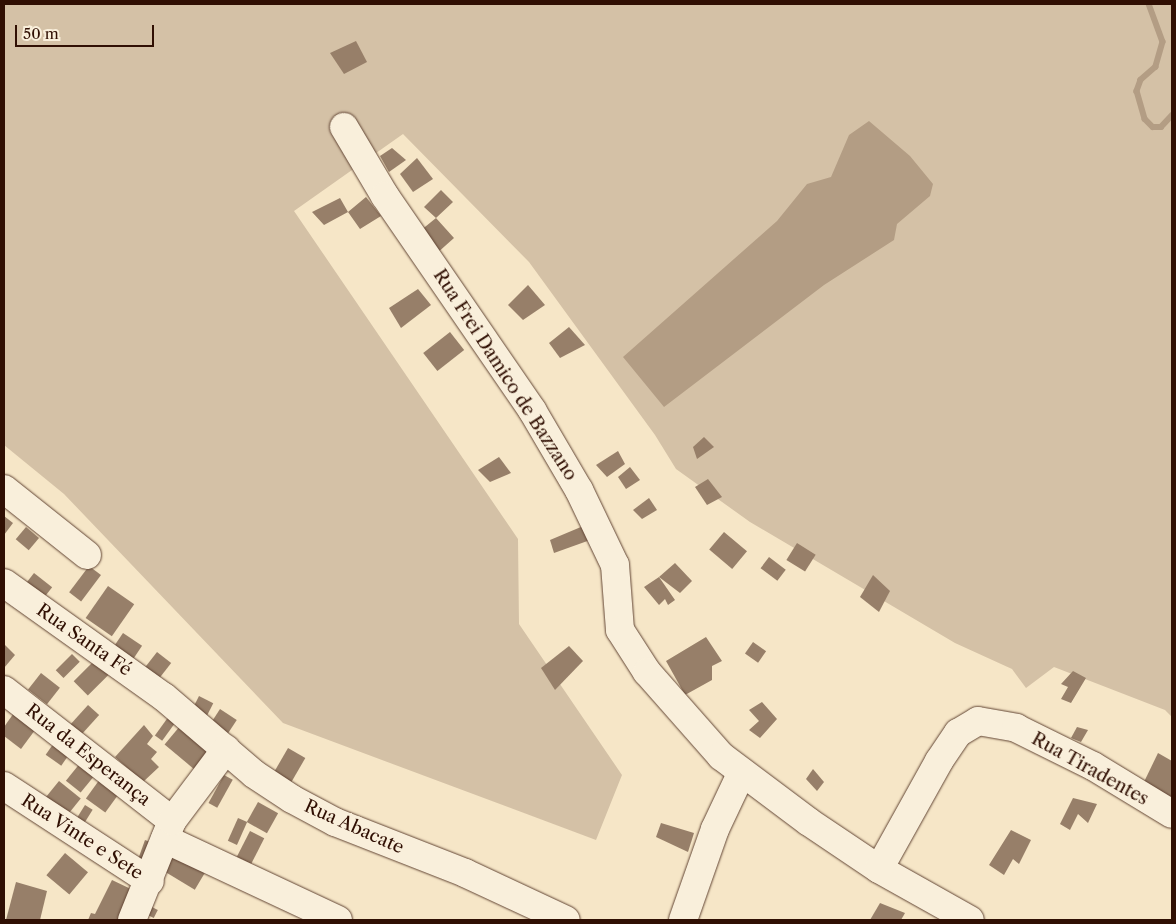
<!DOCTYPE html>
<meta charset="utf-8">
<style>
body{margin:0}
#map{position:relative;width:1176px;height:924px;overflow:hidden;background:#f6e6c7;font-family:"Libre Caslon Text",serif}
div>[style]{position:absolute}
.green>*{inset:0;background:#d4c1a6}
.water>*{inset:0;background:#b39d84}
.stream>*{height:5.5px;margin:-2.75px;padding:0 2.75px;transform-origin:2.75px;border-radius:2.75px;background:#b39d84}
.building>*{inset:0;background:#977f69;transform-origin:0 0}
.roads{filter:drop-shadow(0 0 1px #624534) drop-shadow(0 0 1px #624534)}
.minor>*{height:28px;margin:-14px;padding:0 14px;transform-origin:14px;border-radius:14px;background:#f9efdb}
span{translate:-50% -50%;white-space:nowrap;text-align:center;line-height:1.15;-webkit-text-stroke:5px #f9efdb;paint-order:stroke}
.street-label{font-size:18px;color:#300f03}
.frame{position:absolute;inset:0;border:5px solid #300f03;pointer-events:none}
.scale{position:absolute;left:15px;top:25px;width:139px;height:22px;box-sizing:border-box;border:2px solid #300f03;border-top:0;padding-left:6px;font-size:15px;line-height:18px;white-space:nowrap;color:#300f03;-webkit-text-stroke:4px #f9efdb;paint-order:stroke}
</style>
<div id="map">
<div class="green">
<i style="clip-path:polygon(4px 4px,1172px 4px,1172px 717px,1165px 710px,1054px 667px,1026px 688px,1012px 669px,955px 643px,750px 522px,676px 469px,655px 435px,529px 262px,403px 134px,294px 211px,518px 539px,519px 624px,622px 775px,596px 840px,283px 723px,64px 494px,4px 445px)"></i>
</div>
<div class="water">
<i style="clip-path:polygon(869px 121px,910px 156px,933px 184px,930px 196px,897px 224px,894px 240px,824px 285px,664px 407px,623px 357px,777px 221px,807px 184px,831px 177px,849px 135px)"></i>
</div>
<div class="stream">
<i style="left:1149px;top:4px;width:40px;rotate:69.8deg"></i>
<i style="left:1163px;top:42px;width:26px;rotate:106deg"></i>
<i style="left:1156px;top:67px;width:20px;rotate:139deg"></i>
<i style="left:1141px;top:80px;width:12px;rotate:110deg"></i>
<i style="left:1137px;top:91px;width:29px;rotate:74deg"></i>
<i style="left:1145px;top:119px;width:11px;rotate:45deg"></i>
<i style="left:1153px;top:127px;width:8px"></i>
<i style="left:1161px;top:127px;width:16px;rotate:-47deg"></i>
</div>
<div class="building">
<i style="clip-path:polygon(356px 41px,367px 62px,344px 74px,330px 53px)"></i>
<i style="clip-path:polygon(392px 148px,406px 160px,389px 172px,380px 156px)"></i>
<i style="clip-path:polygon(417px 158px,433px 179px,413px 192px,400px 174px)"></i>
<i style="clip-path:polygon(441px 190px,453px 202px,436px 218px,454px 238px,436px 254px,420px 231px,436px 218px,424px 207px)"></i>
<i style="clip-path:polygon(366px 197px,381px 216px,360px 229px,348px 212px,324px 225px,312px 212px,340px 198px,348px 212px)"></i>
<i style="clip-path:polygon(528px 285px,545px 305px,523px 320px,508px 305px)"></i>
<i style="clip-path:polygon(418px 289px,431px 305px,401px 328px,389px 308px)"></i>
<i style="clip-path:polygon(569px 327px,585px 345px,560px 358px,549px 343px)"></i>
<i style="left:450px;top:332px;width:23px;height:34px;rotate:52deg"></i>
<i style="clip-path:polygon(704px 437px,714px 447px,697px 459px,693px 447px)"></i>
<i style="clip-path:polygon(618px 451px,625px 464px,607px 477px,596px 465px)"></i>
<i style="clip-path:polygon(499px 457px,511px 473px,490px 482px,478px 470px)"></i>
<i style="clip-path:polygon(630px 467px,640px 480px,626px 489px,618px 477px)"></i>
<i style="clip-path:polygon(708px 479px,722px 497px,707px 505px,695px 487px)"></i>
<i style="clip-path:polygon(649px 498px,657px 510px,642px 519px,633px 510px)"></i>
<i style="clip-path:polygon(4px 516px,13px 523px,4px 535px)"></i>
<i style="clip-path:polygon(588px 524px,593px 539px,554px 553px,550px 540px)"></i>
<i style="left:26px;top:527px;width:17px;height:16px;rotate:40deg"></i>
<i style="left:724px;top:532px;width:30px;height:23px;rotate:40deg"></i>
<i style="left:797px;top:543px;width:22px;height:20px;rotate:32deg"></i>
<i style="left:769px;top:557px;width:21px;height:14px;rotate:37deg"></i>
<i style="clip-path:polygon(675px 563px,692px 581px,680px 593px,659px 577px)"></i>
<i style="left:89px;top:566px;width:15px;height:33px;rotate:37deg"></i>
<i style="left:34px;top:573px;width:23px;height:19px;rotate:38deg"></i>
<i style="clip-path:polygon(873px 575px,890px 591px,879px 612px,860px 597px)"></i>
<i style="clip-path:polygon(659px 577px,675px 600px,668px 605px,665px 599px,659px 605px,644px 587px)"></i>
<i style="left:108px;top:586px;width:32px;height:39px;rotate:35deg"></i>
<i style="left:123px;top:633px;width:23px;height:20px;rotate:34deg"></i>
<i style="clip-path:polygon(706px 637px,722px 661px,712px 666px,712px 680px,685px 695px,666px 661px)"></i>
<i style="left:753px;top:642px;width:16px;height:14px;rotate:35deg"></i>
<i style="clip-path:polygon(4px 644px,15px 655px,4px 668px)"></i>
<i style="clip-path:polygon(569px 646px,583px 661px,555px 690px,541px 668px)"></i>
<i style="left:157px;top:652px;width:18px;height:19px;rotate:38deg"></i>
<i style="left:72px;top:654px;width:11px;height:23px;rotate:45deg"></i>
<i style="left:97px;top:658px;width:20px;height:33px;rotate:45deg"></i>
<i style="clip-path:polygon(1073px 671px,1086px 678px,1071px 703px,1061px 699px,1068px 687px,1061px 684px)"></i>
<i style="left:41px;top:673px;width:24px;height:21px;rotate:38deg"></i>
<i style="left:199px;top:696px;width:16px;height:17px;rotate:27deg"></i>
<i style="clip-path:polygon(762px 702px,777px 719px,760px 738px,749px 730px,759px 721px,749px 710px)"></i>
<i style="left:88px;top:705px;width:15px;height:26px;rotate:42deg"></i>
<i style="left:220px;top:709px;width:20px;height:16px;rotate:33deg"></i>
<i style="clip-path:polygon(16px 710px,38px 726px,21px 749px,4px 736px,4px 727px)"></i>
<i style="left:169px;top:716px;width:9px;height:24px;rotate:36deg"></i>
<i style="clip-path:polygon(144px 725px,153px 736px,147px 744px,157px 752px,151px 759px,159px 767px,143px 782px,115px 757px)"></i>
<i style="left:180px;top:726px;width:42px;height:24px;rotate:40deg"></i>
<i style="clip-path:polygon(1077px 727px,1088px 730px,1081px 742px,1071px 738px)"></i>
<i style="left:56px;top:740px;width:19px;height:18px;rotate:35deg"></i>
<i style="left:288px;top:748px;width:20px;height:29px;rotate:30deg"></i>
<i style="clip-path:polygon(1158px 753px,1172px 761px,1172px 804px,1143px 784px)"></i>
<i style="left:81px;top:762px;width:19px;height:24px;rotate:39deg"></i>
<i style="clip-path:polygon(813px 769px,824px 782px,817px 791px,806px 779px)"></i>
<i style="left:224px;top:775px;width:10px;height:32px;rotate:29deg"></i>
<i style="left:100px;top:779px;width:24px;height:24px;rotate:36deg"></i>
<i style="left:59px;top:781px;width:28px;height:31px;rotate:39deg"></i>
<i style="clip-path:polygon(1073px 798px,1097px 804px,1088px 823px,1078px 814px,1070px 830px,1060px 824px)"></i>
<i style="left:258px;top:802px;width:23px;height:23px;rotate:29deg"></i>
<i style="left:85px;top:805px;width:9px;height:25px;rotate:32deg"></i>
<i style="left:238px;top:818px;width:10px;height:25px;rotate:24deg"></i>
<i style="clip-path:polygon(661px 823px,694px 833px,688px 852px,656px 837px)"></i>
<i style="clip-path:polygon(1011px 830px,1031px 840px,1019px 864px,1013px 859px,1004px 875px,989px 865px)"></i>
<i style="left:250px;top:831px;width:16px;height:29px;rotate:27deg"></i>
<i style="clip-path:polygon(145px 840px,158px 845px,136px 865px)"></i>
<i style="left:172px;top:848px;width:41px;height:24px;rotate:31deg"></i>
<i style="left:65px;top:853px;width:30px;height:29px;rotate:40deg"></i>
<i style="clip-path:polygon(112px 880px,133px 890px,118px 920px,88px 920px,91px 913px,95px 914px)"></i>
<i style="clip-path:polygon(16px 882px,47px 891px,40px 920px,6px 920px)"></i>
<i style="clip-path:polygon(880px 903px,905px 913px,901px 920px,870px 920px)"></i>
<i style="left:148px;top:905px;width:11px;height:9px;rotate:27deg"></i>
</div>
<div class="roads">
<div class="minor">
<i style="left:344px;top:127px;width:80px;rotate:59.3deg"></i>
<i style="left:385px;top:196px;width:260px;rotate:55.5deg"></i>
<i style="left:532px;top:410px;width:93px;rotate:59.6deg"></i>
<i style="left:579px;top:490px;width:83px;rotate:64.4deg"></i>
<i style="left:615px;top:565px;width:65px;rotate:85.6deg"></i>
<i style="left:620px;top:630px;width:50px;rotate:57.3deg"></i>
<i style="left:647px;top:672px;width:112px;rotate:48.6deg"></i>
<i style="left:721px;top:756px;width:110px;rotate:36.9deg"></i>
<i style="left:809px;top:822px;width:84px;rotate:33.9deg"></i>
<i style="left:879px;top:869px;width:104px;rotate:29.3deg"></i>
<i style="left:4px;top:489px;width:106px;rotate:38.5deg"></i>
<i style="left:4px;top:583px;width:196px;rotate:35.5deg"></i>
<i style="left:164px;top:697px;width:118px;rotate:40.5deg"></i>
<i style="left:254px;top:774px;width:45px;rotate:33.3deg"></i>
<i style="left:292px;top:799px;width:49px;rotate:28.1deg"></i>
<i style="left:335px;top:822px;width:140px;rotate:21.4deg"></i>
<i style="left:465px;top:873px;width:111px;rotate:25deg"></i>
<i style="left:4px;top:690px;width:213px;rotate:37.9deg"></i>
<i style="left:4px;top:786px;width:174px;rotate:33.1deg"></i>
<i style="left:165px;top:839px;width:191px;rotate:25.1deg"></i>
<i style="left:879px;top:869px;width:124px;rotate:-60.9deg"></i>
<i style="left:939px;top:761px;width:34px;rotate:-56deg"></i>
<i style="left:958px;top:733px;width:23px;rotate:-31deg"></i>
<i style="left:978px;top:721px;width:39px;rotate:10deg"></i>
<i style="left:1016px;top:728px;width:86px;rotate:26.3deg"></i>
<i style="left:1093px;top:766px;width:92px;rotate:31.3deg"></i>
<i style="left:132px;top:920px;width:107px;rotate:-68deg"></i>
<i style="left:172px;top:821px;width:90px;rotate:-53.1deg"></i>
<i style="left:683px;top:920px;width:96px;rotate:-70.6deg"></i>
<i style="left:715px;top:829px;width:63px;rotate:-64.7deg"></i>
</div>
</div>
<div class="street-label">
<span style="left:505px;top:375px;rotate:57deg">Rua Frei Damico de Bazzano</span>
<span style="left:84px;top:640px;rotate:35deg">Rua Santa Fé</span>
<span style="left:88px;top:755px;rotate:38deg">Rua da Esperança</span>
<span style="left:1090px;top:769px;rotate:29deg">Rua Tiradentes</span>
<span style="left:354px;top:827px;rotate:24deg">Rua Abacate</span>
<span style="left:82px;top:837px;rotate:33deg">Rua Vinte e Sete</span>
</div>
<div class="frame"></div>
<div class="scale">50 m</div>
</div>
